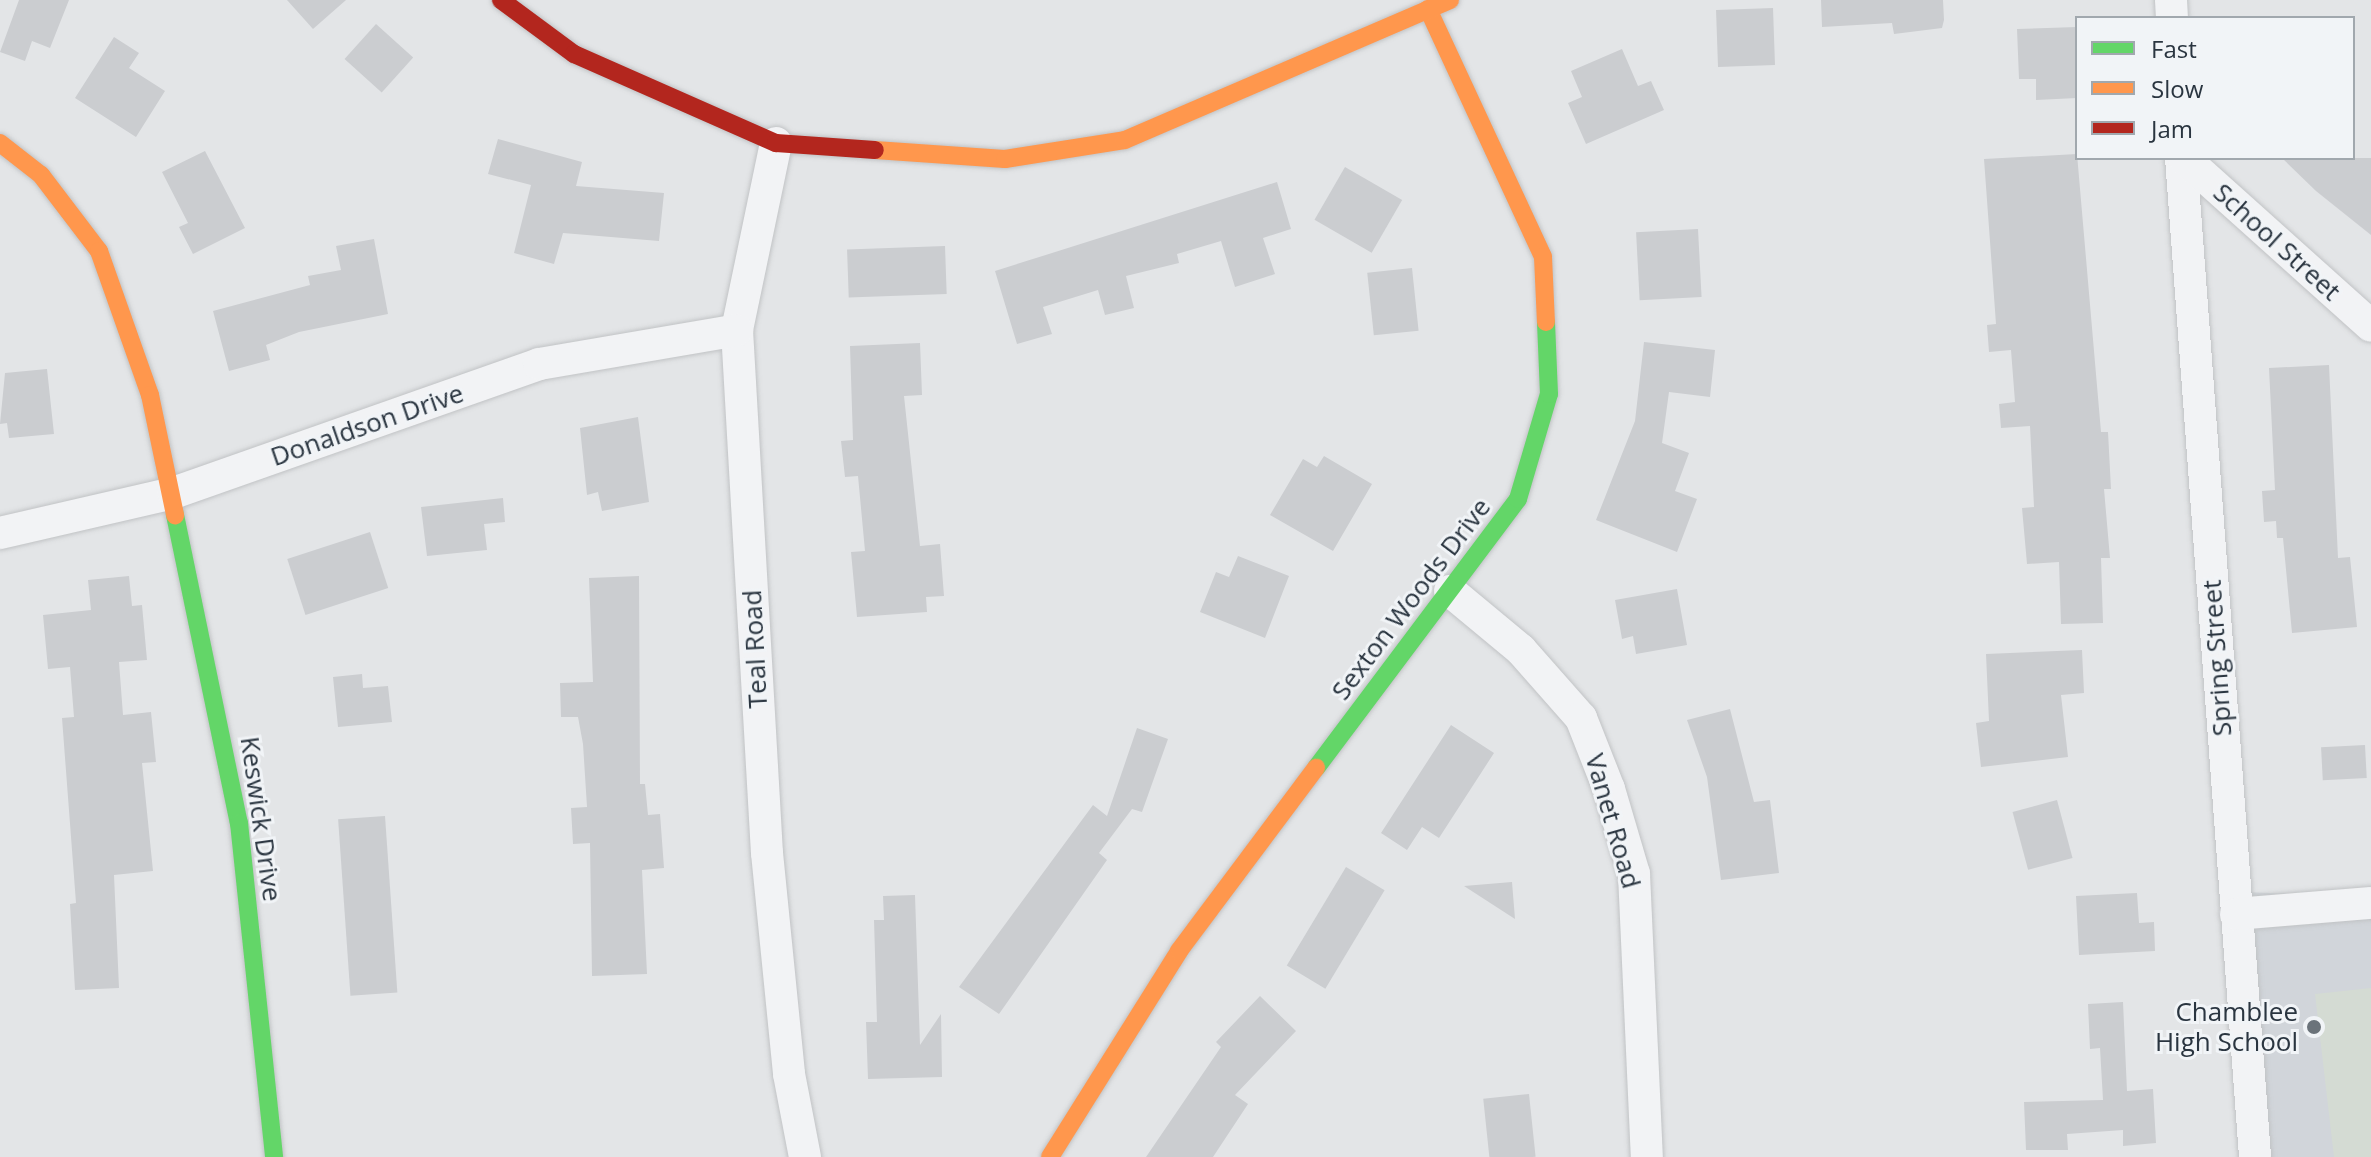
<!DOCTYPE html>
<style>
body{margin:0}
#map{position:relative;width:2371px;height:1157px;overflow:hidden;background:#e3e5e7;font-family:"Open Sans",sans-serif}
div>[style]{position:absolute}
.built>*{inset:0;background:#d1d5da}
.green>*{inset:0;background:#d4dbd3}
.building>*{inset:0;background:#cbcdd0;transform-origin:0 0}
.roads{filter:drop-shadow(0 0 2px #c1c3c5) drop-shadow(0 0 2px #c1c3c5)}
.street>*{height:32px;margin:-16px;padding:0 16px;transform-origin:16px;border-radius:16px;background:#f2f3f5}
.fast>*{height:18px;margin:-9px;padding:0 9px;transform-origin:9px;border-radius:9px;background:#63d668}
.slow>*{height:18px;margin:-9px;padding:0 9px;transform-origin:9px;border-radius:9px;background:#ff974d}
.jam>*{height:18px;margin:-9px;padding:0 9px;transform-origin:9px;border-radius:9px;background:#b3261e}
.dots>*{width:22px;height:22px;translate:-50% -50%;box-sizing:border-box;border:4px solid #f1f4f7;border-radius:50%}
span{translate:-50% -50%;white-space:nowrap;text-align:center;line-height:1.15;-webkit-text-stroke:6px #f1f4f7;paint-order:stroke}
.street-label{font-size:26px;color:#2a3540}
.poi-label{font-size:26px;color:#2a3540}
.right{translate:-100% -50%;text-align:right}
.legend{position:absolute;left:2075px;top:16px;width:280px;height:144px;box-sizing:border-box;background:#f1f4f7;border:2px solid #a1a8ae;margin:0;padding:10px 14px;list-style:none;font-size:24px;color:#2a3540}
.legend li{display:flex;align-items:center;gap:16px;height:40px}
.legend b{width:40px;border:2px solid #a1a8ae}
</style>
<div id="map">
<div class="built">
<i style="clip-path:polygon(2244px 892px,2371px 897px,2371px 1157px,2269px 1157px)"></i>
</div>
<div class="green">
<i style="clip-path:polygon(2371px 988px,2371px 1157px,2334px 1157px,2315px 994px)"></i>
</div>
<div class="building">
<i style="clip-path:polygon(19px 0,69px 0,50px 48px,32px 41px,25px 61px,0 52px)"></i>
<i style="clip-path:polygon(287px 0,346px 0,313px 29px)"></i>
<i style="clip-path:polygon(1821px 0,1943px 0,1944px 20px,1942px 28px,1894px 34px,1892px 23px,1822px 27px)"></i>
<i style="left:1773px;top:8px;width:57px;height:57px;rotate:88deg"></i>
<i style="left:376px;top:24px;width:50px;height:47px;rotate:42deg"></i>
<i style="clip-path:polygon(2077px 27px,2077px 98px,2036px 100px,2036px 79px,2019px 79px,2017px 29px)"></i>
<i style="clip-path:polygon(114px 37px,139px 53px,129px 68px,165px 91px,136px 137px,75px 98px)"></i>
<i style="clip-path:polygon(1622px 49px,1638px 86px,1651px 81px,1664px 110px,1586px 144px,1568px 103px,1582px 97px,1571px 71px)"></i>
<i style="clip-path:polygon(498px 139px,582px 162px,576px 186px,664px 193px,659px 241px,563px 233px,554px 264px,514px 253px,531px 185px,488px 174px)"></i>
<i style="clip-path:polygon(205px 151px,245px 228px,193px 254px,179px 227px,188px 223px,162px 172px)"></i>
<i style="clip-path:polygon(2077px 154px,2101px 432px,2108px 432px,2111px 489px,2104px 489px,2110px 558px,2101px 558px,2103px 623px,2061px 624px,2059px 562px,2027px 564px,2022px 508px,2034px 507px,2030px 426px,2001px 428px,1999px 404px,2015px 402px,2011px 350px,1989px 352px,1987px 325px,1996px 324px,1984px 159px)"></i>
<i style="clip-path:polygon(2282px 158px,2371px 158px,2371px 235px,2316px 191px)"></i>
<i style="left:1345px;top:167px;width:66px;height:61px;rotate:30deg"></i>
<i style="clip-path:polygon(1277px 182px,1291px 229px,1263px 238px,1275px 274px,1235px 287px,1221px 241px,1177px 254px,1179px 263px,1126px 276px,1134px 308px,1105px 315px,1098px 290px,1043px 307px,1052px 334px,1017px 344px,995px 271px)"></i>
<i style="left:1698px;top:229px;width:68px;height:62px;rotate:87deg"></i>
<i style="clip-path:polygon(374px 239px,388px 314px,299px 332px,266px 345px,270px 360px,229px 371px,213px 311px,310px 285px,308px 276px,341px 270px,336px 246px)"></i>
<i style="left:945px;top:246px;width:48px;height:98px;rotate:88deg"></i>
<i style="left:1412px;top:268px;width:63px;height:45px;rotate:84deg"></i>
<i style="clip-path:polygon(1644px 342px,1715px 350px,1710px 397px,1669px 392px,1662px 443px,1689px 453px,1675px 491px,1697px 499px,1677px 552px,1596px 520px,1635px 421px)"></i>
<i style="clip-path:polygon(920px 343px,922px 395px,904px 396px,920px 546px,940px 544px,944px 596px,926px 597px,927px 612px,857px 617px,851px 552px,865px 551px,858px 476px,845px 477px,841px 441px,853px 440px,850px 346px)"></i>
<i style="clip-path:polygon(2329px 365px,2338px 558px,2350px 557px,2357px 627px,2292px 633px,2283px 538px,2277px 538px,2276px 521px,2264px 522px,2262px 491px,2275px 490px,2269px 368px)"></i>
<i style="clip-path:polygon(47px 369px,54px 434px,9px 438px,7px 423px,0 424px,5px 373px)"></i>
<i style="clip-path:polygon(638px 417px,649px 502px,602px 511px,598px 492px,587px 495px,580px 428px)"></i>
<i style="clip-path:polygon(1324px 456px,1372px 484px,1333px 551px,1270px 515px,1303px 459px,1317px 467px)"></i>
<i style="clip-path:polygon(503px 498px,505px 522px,484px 524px,487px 550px,427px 556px,421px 507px)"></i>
<i style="left:370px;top:532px;width:59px;height:87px;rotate:72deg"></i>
<i style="clip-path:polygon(1238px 556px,1289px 576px,1265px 638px,1200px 612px,1216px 572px,1229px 577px)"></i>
<i style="clip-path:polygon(129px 576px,132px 606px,142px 605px,147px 660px,119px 662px,123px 715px,151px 712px,156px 762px,142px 763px,153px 871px,114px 875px,119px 988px,75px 990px,70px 904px,76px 903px,62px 718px,74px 717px,70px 667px,48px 669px,43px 615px,91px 610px,88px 580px)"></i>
<i style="clip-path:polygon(639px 576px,640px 784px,645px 784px,648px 815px,660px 814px,664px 868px,642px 870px,647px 974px,592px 976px,590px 843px,573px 844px,571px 808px,587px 807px,583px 744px,578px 717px,561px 717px,560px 683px,593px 682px,589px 578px)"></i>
<i style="clip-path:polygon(1677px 589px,1687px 645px,1636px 654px,1633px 636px,1622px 639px,1615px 600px)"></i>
<i style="clip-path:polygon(2082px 650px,2084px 693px,2061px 695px,2068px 757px,1981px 767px,1976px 723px,1989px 721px,1986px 654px)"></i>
<i style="clip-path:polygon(362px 674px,363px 688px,388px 686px,392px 722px,338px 727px,333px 677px)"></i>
<i style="clip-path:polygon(1730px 709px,1754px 802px,1770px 800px,1779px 873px,1721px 880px,1707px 777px,1687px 720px)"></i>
<i style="clip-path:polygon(1451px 725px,1494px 753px,1439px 838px,1422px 827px,1407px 850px,1381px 833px)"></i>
<i style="clip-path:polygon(1137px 728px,1168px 739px,1142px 812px,1132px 809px,1099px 853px,1107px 860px,999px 1014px,959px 987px,1093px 805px,1107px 816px)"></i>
<i style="left:2365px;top:745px;width:33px;height:44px;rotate:87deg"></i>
<i style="left:2057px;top:800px;width:60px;height:46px;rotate:75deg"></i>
<i style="left:385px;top:816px;width:177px;height:47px;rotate:86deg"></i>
<i style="left:1346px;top:867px;width:45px;height:115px;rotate:31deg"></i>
<i style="clip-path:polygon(1512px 882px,1515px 919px,1464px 886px)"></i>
<i style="clip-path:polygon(2137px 893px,2139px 923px,2154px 922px,2155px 951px,2079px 955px,2076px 896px)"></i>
<i style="clip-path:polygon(915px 895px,920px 1045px,941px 1014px,942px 1077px,868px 1079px,866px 1022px,877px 1022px,874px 920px,884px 920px,883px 896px)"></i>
<i style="clip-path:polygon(1260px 996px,1296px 1031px,1235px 1095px,1248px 1104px,1213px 1157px,1146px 1157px,1221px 1047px,1216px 1042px)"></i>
<i style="clip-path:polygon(2123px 1002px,2127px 1091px,2153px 1089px,2156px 1143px,2123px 1146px,2123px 1130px,2067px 1134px,2068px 1150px,2026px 1150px,2024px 1102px,2103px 1100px,2100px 1048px,2090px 1049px,2088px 1004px)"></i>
<i style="left:1529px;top:1094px;width:63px;height:46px;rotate:84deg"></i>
</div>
<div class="roads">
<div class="street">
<i style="left:2171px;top:0;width:18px;rotate:87deg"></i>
<i style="left:776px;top:143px;width:191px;rotate:101.8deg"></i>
<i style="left:737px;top:330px;width:524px;rotate:86.72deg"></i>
<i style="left:767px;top:853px;width:222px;rotate:84.3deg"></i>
<i style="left:789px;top:1074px;width:85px;rotate:79.1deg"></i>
<i style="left:2181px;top:158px;width:1002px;rotate:85.76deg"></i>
<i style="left:2184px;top:158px;width:251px;rotate:41.9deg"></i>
<i style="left:0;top:533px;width:178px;rotate:-13deg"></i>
<i style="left:173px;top:493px;width:388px;rotate:-19.4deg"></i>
<i style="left:539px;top:364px;width:201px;rotate:-9.7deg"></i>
<i style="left:1450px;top:591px;width:92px;rotate:39.7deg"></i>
<i style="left:1521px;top:650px;width:91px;rotate:48.6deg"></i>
<i style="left:1581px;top:718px;width:76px;rotate:68.5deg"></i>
<i style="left:1609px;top:789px;width:89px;rotate:73.6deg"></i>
<i style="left:1634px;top:874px;width:283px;rotate:87.4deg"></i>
<i style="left:2236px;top:914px;width:135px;rotate:-4.7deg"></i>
</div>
<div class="fast">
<i style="left:175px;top:515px;width:315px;rotate:78.3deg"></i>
<i style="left:239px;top:823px;width:336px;rotate:84deg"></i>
<i style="left:1316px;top:768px;width:336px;rotate:-53.1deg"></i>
<i style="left:1518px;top:499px;width:109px;rotate:-73.6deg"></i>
<i style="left:1549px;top:394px;width:72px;rotate:-92.4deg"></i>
</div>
<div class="slow">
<i style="left:1428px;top:9px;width:273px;rotate:65.1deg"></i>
<i style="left:1543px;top:257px;width:65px;rotate:87.4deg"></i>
<i style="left:0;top:143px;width:52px;rotate:38deg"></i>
<i style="left:41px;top:175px;width:96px;rotate:52.7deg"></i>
<i style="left:99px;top:251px;width:153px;rotate:70.5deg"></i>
<i style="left:150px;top:395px;width:123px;rotate:78.2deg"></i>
<i style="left:875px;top:150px;width:130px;rotate:4deg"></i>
<i style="left:1005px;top:159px;width:121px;rotate:-9deg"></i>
<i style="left:1125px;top:140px;width:354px;rotate:-23.3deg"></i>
<i style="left:1050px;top:1157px;width:243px;rotate:-57.9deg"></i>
<i style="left:1179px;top:951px;width:229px;rotate:-53.2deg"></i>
</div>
<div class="jam">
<i style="left:501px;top:0;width:91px;rotate:36.5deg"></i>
<i style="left:574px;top:54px;width:221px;rotate:23.8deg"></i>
<i style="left:776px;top:143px;width:99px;rotate:4deg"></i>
</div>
</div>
<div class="dots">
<i style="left:2314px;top:1027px;background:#6b737a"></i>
</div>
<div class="street-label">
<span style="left:2277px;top:242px;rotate:42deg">School Street</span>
<span style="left:367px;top:425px;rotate:-19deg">Donaldson Drive</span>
<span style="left:1411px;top:599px;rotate:-53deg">Sexton Woods Drive</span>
<span style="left:755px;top:649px;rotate:-93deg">Teal Road</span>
<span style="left:2217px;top:658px;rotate:-94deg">Spring Street</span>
<span style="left:261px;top:819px;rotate:82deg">Keswick Drive</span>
<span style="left:1613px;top:821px;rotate:74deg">Vanet Road</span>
</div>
<div class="poi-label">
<span class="right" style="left:2298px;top:1027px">Chamblee<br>High School</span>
</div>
<ul class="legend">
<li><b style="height:10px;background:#63d668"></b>Fast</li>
<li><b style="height:10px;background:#ff974d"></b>Slow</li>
<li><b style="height:10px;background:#b3261e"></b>Jam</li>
</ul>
</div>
